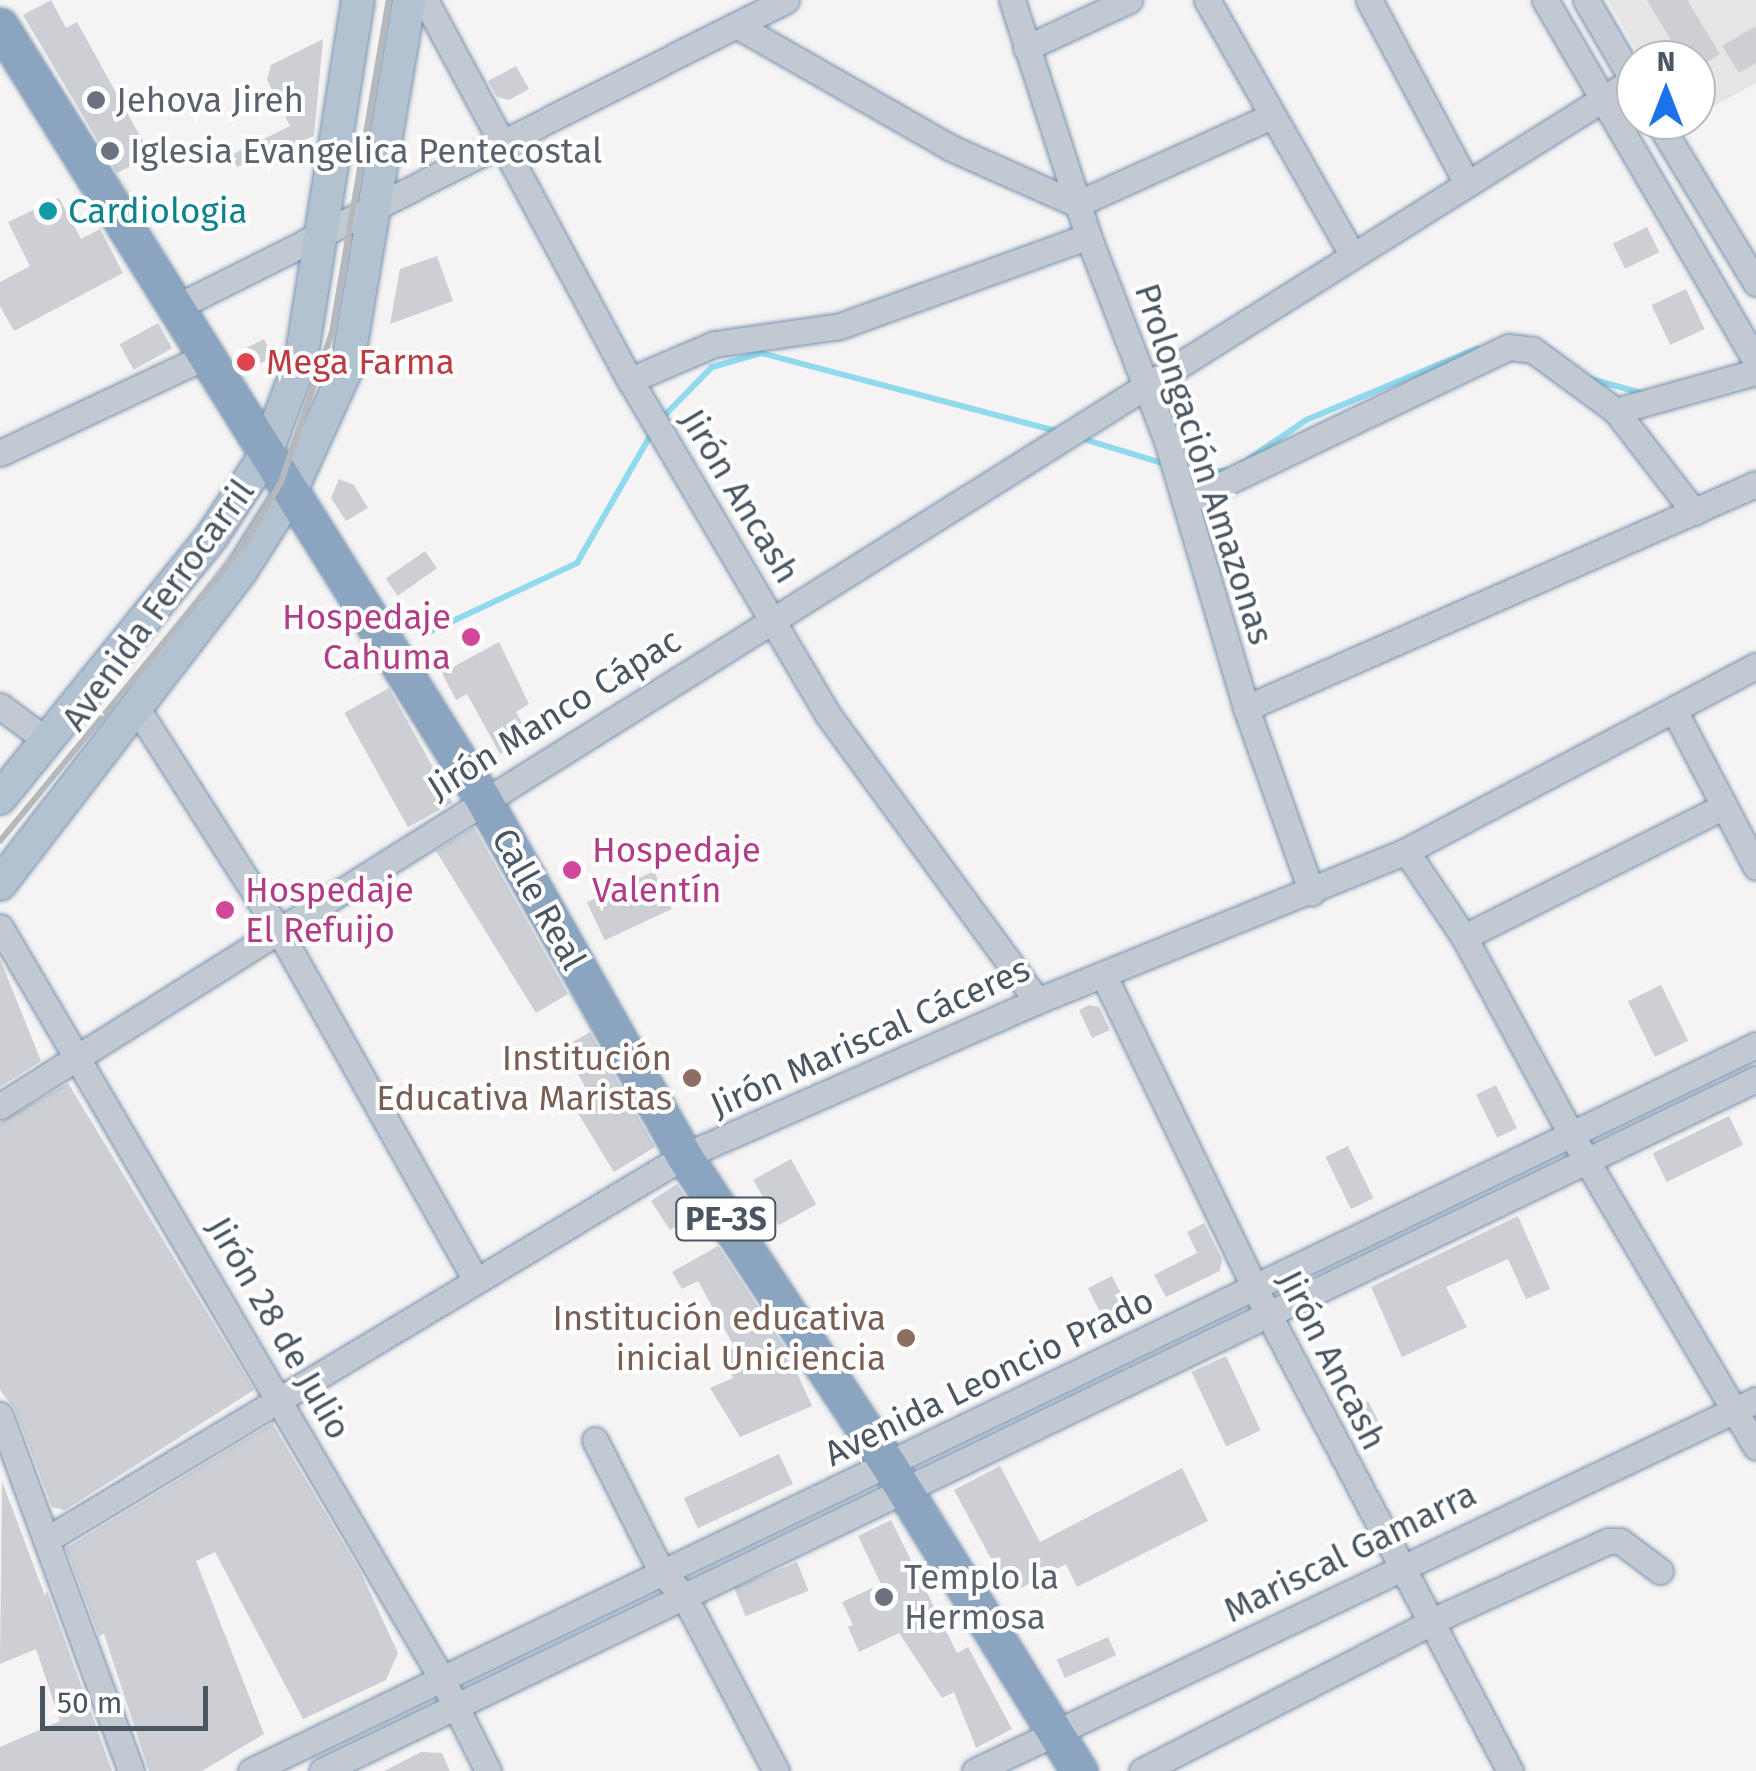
<!DOCTYPE html>
<meta charset="utf-8">
<style>
body{margin:0}
#map{position:relative;width:1756px;height:1771px;overflow:hidden;background:#f5f3f3;font-family:"Fira Sans",sans-serif}
div>[style]{position:absolute}
.education>*{inset:0;background:#e6e4e5}
.stream>*{height:6px;margin:-3px;padding:0 3px;transform-origin:3px;border-radius:3px;background:#90daee}
.building>*{inset:0;background:#cdcfd5;transform-origin:0 0}
.roads{filter:drop-shadow(0 0 2px #7690ad) drop-shadow(0 0 2px #7690ad)}
.minor>*{height:25px;margin:-12.5px;padding:0 12.5px;transform-origin:12.5px;border-radius:12.5px;background:#c1cad2}
.major>*{height:32px;margin:-16px;padding:0 16px;transform-origin:16px;border-radius:16px;background:#b3c2d1}
.highway>*{height:35px;margin:-17.5px;padding:0 17.5px;transform-origin:17.5px;border-radius:17.5px;background:#8ba5c1}
.rail>*{height:6px;margin:-3px;padding:0 3px;transform-origin:3px;border-radius:3px;background:#b5b8bd}
.dots>*{width:28px;height:28px;translate:-50% -50%;box-sizing:border-box;border:5px solid #fff;border-radius:50%}
span{translate:-50% -50%;white-space:nowrap;text-align:center;line-height:1.15;-webkit-text-stroke:8px #fff;paint-order:stroke}
.shield-label span{padding:2px 8px;background:#fff;border:2px solid;border-radius:8px;-webkit-text-stroke-width:0}
.shield-label{font-size:32px;color:#4a5661;font-weight:700}
.worship-label{font-size:35px;color:#5b616d}
.left{translate:0 -50%;text-align:left}
.culture-label{font-size:35px;color:#0d838f}
.health-label{font-size:35px;color:#be3a42}
.street-label{font-size:35px;color:#4a5661}
.hotel-label{font-size:35px;color:#b23c85}
.right{translate:-100% -50%;text-align:right}
.education-label{font-size:35px;color:#785e54}
.north{position:absolute;left:1616px;top:40px;width:100px;height:100px;box-sizing:border-box;background:#fff;border:2px solid #b7bbc0;border-radius:50%;rotate:0deg;font-size:28px;font-weight:700;line-height:40px;text-align:center;color:#4a5661}
.north::after{content:'';display:block;margin:auto;width:35px;height:45px;background:#1a73e8;clip-path:polygon(50% 0,100% 100%,50% 72%,0 100%)}
.scale{position:absolute;left:40px;top:1686px;width:168px;height:45px;box-sizing:border-box;border:5px solid #4a5661;border-top:0;padding-left:12px;font-size:30px;line-height:35px;white-space:nowrap;color:#4a5661;-webkit-text-stroke:8px #fff;paint-order:stroke}
</style>
<div id="map">
<div class="education">
<i style="clip-path:polygon(1608px 0,1756px 0,1756px 83px,1696px 116px,1696px 60px,1642px 60px)"></i>
</div>
<div class="stream">
<i style="left:1591px;top:379px;width:53px;rotate:15.4deg"></i>
<i style="left:661px;top:419px;width:73px;rotate:-45.6deg"></i>
<i style="left:712px;top:367px;width:51px;rotate:-15.9deg"></i>
<i style="left:761px;top:353px;width:308px;rotate:14.8deg"></i>
<i style="left:1080px;top:438px;width:93px;rotate:16.9deg"></i>
<i style="left:1243px;top:463px;width:76px;rotate:-34.3deg"></i>
<i style="left:1306px;top:420px;width:186px;rotate:-22.7deg"></i>
<i style="left:1181px;top:469px;width:19px;rotate:16deg"></i>
<i style="left:1199px;top:474px;width:28px;rotate:-8deg"></i>
<i style="left:427px;top:633px;width:166px;rotate:-25deg"></i>
<i style="left:577px;top:563px;width:155px;rotate:-60.1deg"></i>
</div>
<div class="building">
<i style="clip-path:polygon(51px 0,66px 28px,77px 22px,151px 156px,117px 173px,23px 15px)"></i>
<i style="clip-path:polygon(1647px 0,1687px 0,1720px 54px,1696px 69px,1696px 60px,1683px 60px)"></i>
<i style="clip-path:polygon(1756px 26px,1756px 63px,1739px 73px,1722px 46px)"></i>
<i style="clip-path:polygon(323px 39px,314px 136px,237px 167px,231px 155px,290px 126px,267px 80px,271px 65px)"></i>
<i style="clip-path:polygon(516px 66px,529px 89px,509px 100px,497px 97px,488px 81px)"></i>
<i style="clip-path:polygon(59px 198px,81px 239px,100px 229px,123px 273px,14px 331px,0 306px,0 282px,30px 266px,8px 222px)"></i>
<i style="left:1647px;top:227px;width:28px;height:38px;rotate:64deg"></i>
<i style="clip-path:polygon(437px 256px,453px 301px,390px 324px,400px 269px)"></i>
<i style="left:1686px;top:289px;width:44px;height:38px;rotate:65deg"></i>
<i style="left:158px;top:323px;width:29px;height:44px;rotate:61deg"></i>
<i style="left:264px;top:339px;width:20px;height:31px;rotate:63deg"></i>
<i style="clip-path:polygon(339px 479px,354px 485px,368px 508px,346px 521px,331px 498px)"></i>
<i style="left:425px;top:551px;width:21px;height:48px;rotate:55deg"></i>
<i style="clip-path:polygon(499px 642px,529px 704px,516px 712px,530px 738px,500px 754px,467px 694px,456px 700px,442px 673px)"></i>
<i style="left:389px;top:688px;width:131px;height:51px;rotate:61deg"></i>
<i style="clip-path:polygon(474px 827px,568px 994px,536px 1013px,436px 851px)"></i>
<i style="left:654px;top:871px;width:42px;height:74px;rotate:65deg"></i>
<i style="clip-path:polygon(0 959px,41px 1061px,0 1087px)"></i>
<i style="left:1661px;top:985px;width:62px;height:37px;rotate:64deg"></i>
<i style="clip-path:polygon(1089px 1005px,1099px 1007px,1110px 1030px,1092px 1038px,1079px 1010px)"></i>
<i style="clip-path:polygon(590px 1032px,655px 1147px,614px 1172px,571px 1102px,588px 1092px,563px 1048px)"></i>
<i style="clip-path:polygon(68px 1083px,254px 1390px,65px 1510px,52px 1507px,15px 1409px,0 1390px,0 1122px)"></i>
<i style="left:1496px;top:1085px;width:48px;height:22px;rotate:64deg"></i>
<i style="left:1729px;top:1116px;width:32px;height:85px;rotate:64deg"></i>
<i style="left:1348px;top:1146px;width:58px;height:25px;rotate:64deg"></i>
<i style="left:791px;top:1159px;width:52px;height:43px;rotate:61deg"></i>
<i style="left:677px;top:1184px;width:35px;height:31px;rotate:57deg"></i>
<i style="clip-path:polygon(1518px 1216px,1550px 1289px,1526px 1299px,1508px 1259px,1446px 1287px,1467px 1327px,1402px 1357px,1371px 1287px)"></i>
<i style="clip-path:polygon(1204px 1223px,1222px 1259px,1220px 1271px,1166px 1297px,1154px 1275px,1197px 1253px,1187px 1232px)"></i>
<i style="clip-path:polygon(718px 1246px,786px 1349px,812px 1406px,740px 1437px,710px 1388px,733px 1378px,722px 1354px,735px 1348px,698px 1281px,682px 1289px,672px 1272px)"></i>
<i style="left:1112px;top:1276px;width:42px;height:27px;rotate:63deg"></i>
<i style="left:1226px;top:1356px;width:82px;height:38px;rotate:65deg"></i>
<i style="left:1368px;top:1401px;width:22px;height:19px;rotate:63deg"></i>
<i style="clip-path:polygon(272px 1423px,361px 1573px,398px 1653px,386px 1680px,303px 1719px,215px 1552px,196px 1561px,264px 1734px,202px 1771px,149px 1771px,104px 1634px,99px 1636px,66px 1548px)"></i>
<i style="left:779px;top:1454px;width:33px;height:105px;rotate:65deg"></i>
<i style="clip-path:polygon(1000px 1466px,1040px 1542px,1182px 1468px,1208px 1521px,1077px 1587px,1066px 1564px,1010px 1594px,954px 1490px)"></i>
<i style="clip-path:polygon(2px 1481px,45px 1596px,47px 1591px,112px 1771px,0 1771px,0 1747px,60px 1721px,36px 1649px,0 1664px)"></i>
<i style="clip-path:polygon(891px 1520px,957px 1653px,968px 1647px,1012px 1729px,976px 1748px,954px 1692px,942px 1698px,899px 1633px,859px 1652px,848px 1627px,853px 1625px,842px 1602px,881px 1584px,858px 1536px)"></i>
<i style="left:797px;top:1562px;width:31px;height:68px;rotate:68deg"></i>
<i style="left:1108px;top:1637px;width:20px;height:56px;rotate:66deg"></i>
<i style="clip-path:polygon(421px 1752px,442px 1753px,450px 1771px,384px 1771px)"></i>
</div>
<div class="roads">
<div class="minor">
<i style="left:425px;top:0;width:432px;rotate:61.7deg"></i>
<i style="left:630px;top:380px;width:389px;rotate:59.4deg"></i>
<i style="left:828px;top:715px;width:354px;rotate:53.8deg"></i>
<i style="left:1012px;top:0;width:248px;rotate:72.1deg"></i>
<i style="left:1088px;top:236px;width:220px;rotate:68.9deg"></i>
<i style="left:1167px;top:441px;width:278px;rotate:73.5deg"></i>
<i style="left:1246px;top:708px;width:196px;rotate:70.4deg"></i>
<i style="left:1207px;top:0;width:292px;rotate:60.3deg"></i>
<i style="left:1369px;top:0;width:206px;rotate:61.9deg"></i>
<i style="left:1545px;top:0;width:418px;rotate:59.7deg"></i>
<i style="left:1586px;top:0;width:99px;rotate:59.8deg"></i>
<i style="left:738px;top:26px;width:245px;rotate:29.8deg"></i>
<i style="left:951px;top:148px;width:138px;rotate:24deg"></i>
<i style="left:1077px;top:204px;width:214px;rotate:-24.3deg"></i>
<i style="left:1026px;top:48px;width:114px;rotate:-25deg"></i>
<i style="left:1657px;top:120px;width:191px;rotate:58.7deg"></i>
<i style="left:177px;top:307px;width:682px;rotate:-26.75deg"></i>
<i style="left:630px;top:380px;width:91px;rotate:-23.2deg"></i>
<i style="left:714px;top:344px;width:127px;rotate:-8.1deg"></i>
<i style="left:840px;top:326px;width:264px;rotate:-19.9deg"></i>
<i style="left:1616px;top:411px;width:128px;rotate:52.3deg"></i>
<i style="left:0;top:453px;width:228px;rotate:-25.2deg"></i>
<i style="left:1185px;top:502px;width:359px;rotate:-25.6deg"></i>
<i style="left:1509px;top:347px;width:24px;rotate:7deg"></i>
<i style="left:1533px;top:350px;width:103px;rotate:36.3deg"></i>
<i style="left:1616px;top:411px;width:145px;rotate:-15.6deg"></i>
<i style="left:0;top:706px;width:57px;rotate:36.5deg"></i>
<i style="left:136px;top:707px;width:264px;rotate:57.4deg"></i>
<i style="left:278px;top:929px;width:399px;rotate:60.6deg"></i>
<i style="left:1246px;top:708px;width:557px;rotate:-23.71deg"></i>
<i style="left:1674px;top:710px;width:177px;rotate:62.4deg"></i>
<i style="left:1406px;top:851px;width:104px;rotate:56deg"></i>
<i style="left:1464px;top:937px;width:226px;rotate:61.5deg"></i>
<i style="left:1572px;top:1136px;width:361px;rotate:59.4deg"></i>
<i style="left:0;top:927px;width:872px;rotate:59.55deg"></i>
<i style="left:442px;top:1679px;width:103px;rotate:63.4deg"></i>
<i style="left:1464px;top:937px;width:291px;rotate:-26.7deg"></i>
<i style="left:1104px;top:976px;width:348px;rotate:64.2deg"></i>
<i style="left:1255px;top:1289px;width:545px;rotate:62.12deg"></i>
<i style="left:0;top:1106px;width:1929px;rotate:-32.14deg"></i>
<i style="left:0;top:1415px;width:379px;rotate:69.8deg"></i>
<i style="left:595px;top:1440px;width:149px;rotate:63.3deg"></i>
<i style="left:662px;top:1573px;width:32px;rotate:46deg"></i>
<i style="left:684px;top:1596px;width:198px;rotate:62.3deg"></i>
<i style="left:46px;top:1540px;width:745px;rotate:-31.04deg"></i>
<i style="left:684px;top:1156px;width:386px;rotate:-23.7deg"></i>
<i style="left:1037px;top:1001px;width:398px;rotate:-22.1deg"></i>
<i style="left:1406px;top:851px;width:396px;rotate:-27.9deg"></i>
<i style="left:251px;top:1771px;width:1671px;rotate:-25.75deg"></i>
<i style="left:322px;top:1771px;width:1592px;rotate:-25.76deg"></i>
<i style="left:975px;top:1771px;width:865px;rotate:-25.41deg"></i>
<i style="left:1142px;top:1771px;width:339px;rotate:-27.2deg"></i>
<i style="left:1443px;top:1616px;width:181px;rotate:-24.4deg"></i>
<i style="left:1608px;top:1541px;width:12px"></i>
<i style="left:1620px;top:1541px;width:50px;rotate:36.9deg"></i>
</div>
<div class="major">
<i style="left:0;top:798px;width:337px;rotate:-51deg"></i>
<i style="left:212px;top:536px;width:96px;rotate:-56.5deg"></i>
<i style="left:265px;top:456px;width:103px;rotate:-69.4deg"></i>
<i style="left:301px;top:360px;width:364px;rotate:-81deg"></i>
<i style="left:0;top:884px;width:395px;rotate:-52.4deg"></i>
<i style="left:241px;top:571px;width:90px;rotate:-57.7deg"></i>
<i style="left:289px;top:495px;width:140px;rotate:-65.5deg"></i>
<i style="left:347px;top:368px;width:373px;rotate:-80.4deg"></i>
</div>
<div class="highway">
<i style="left:0;top:26px;width:911px;rotate:58deg"></i>
<i style="left:483px;top:799px;width:410px;rotate:60.6deg"></i>
<i style="left:684px;top:1156px;width:369px;rotate:56.5deg"></i>
<i style="left:888px;top:1464px;width:362px;rotate:58.1deg"></i>
</div>
</div>
<div class="rail">
<i style="left:0;top:841px;width:382px;rotate:-50.5deg"></i>
<i style="left:243px;top:546px;width:74px;rotate:-59.3deg"></i>
<i style="left:281px;top:482px;width:158px;rotate:-71.2deg"></i>
<i style="left:332px;top:332px;width:337px;rotate:-80.3deg"></i>
</div>
<div class="dots">
<i style="left:96px;top:100px;background:#6b7280"></i>
<i style="left:110px;top:151px;background:#6b7280"></i>
<i style="left:48px;top:211px;background:#0f9aa8"></i>
<i style="left:246px;top:362px;background:#e0444e"></i>
<i style="left:471px;top:637px;background:#d1479c"></i>
<i style="left:572px;top:870px;background:#d1479c"></i>
<i style="left:225px;top:910px;background:#d1479c"></i>
<i style="left:692px;top:1078px;background:#8d6e63"></i>
<i style="left:906px;top:1338px;background:#8d6e63"></i>
<i style="left:884px;top:1597px;background:#6b7280"></i>
</div>
<div class="shield-label">
<span style="left:726px;top:1219px">PE-3S</span>
</div>
<div class="worship-label">
<span class="left" style="left:116px;top:100px">Jehova Jireh</span>
<span class="left" style="left:130px;top:151px">Iglesia Evangelica Pentecostal</span>
<span class="left" style="left:904px;top:1597px">Templo la<br>Hermosa</span>
</div>
<div class="culture-label">
<span class="left" style="left:68px;top:211px">Cardiologia</span>
</div>
<div class="health-label">
<span class="left" style="left:266px;top:362px">Mega Farma</span>
</div>
<div class="street-label">
<span style="left:1204px;top:464px;rotate:72deg">Prolongación Amazonas</span>
<span style="left:740px;top:496px;rotate:59deg">Jirón Ancash</span>
<span style="left:158px;top:605px;rotate:-54deg">Avenida Ferrocarril</span>
<span style="left:554px;top:714px;rotate:-32deg">Jirón Manco Cápac</span>
<span style="left:539px;top:899px;rotate:61deg">Calle Real</span>
<span style="left:870px;top:1037px;rotate:-24deg">Jirón Mariscal Cáceres</span>
<span style="left:279px;top:1328px;rotate:60deg">Jirón 28 de Julio</span>
<span style="left:1332px;top:1360px;rotate:63deg">Jirón Ancash</span>
<span style="left:989px;top:1377px;rotate:-26deg">Avenida Leoncio Prado</span>
<span style="left:1350px;top:1552px;rotate:-26deg">Mariscal Gamarra</span>
</div>
<div class="hotel-label">
<span class="right" style="left:451px;top:637px">Hospedaje<br>Cahuma</span>
<span class="left" style="left:592px;top:870px">Hospedaje<br>Valentín</span>
<span class="left" style="left:245px;top:910px">Hospedaje<br>El Refuijo</span>
</div>
<div class="education-label">
<span class="right" style="left:672px;top:1078px">Institución<br>Educativa Maristas</span>
<span class="right" style="left:886px;top:1338px">Institución educativa<br>inicial Uniciencia</span>
</div>
<div class="north">N</div>
<div class="scale">50 m</div>
</div>
